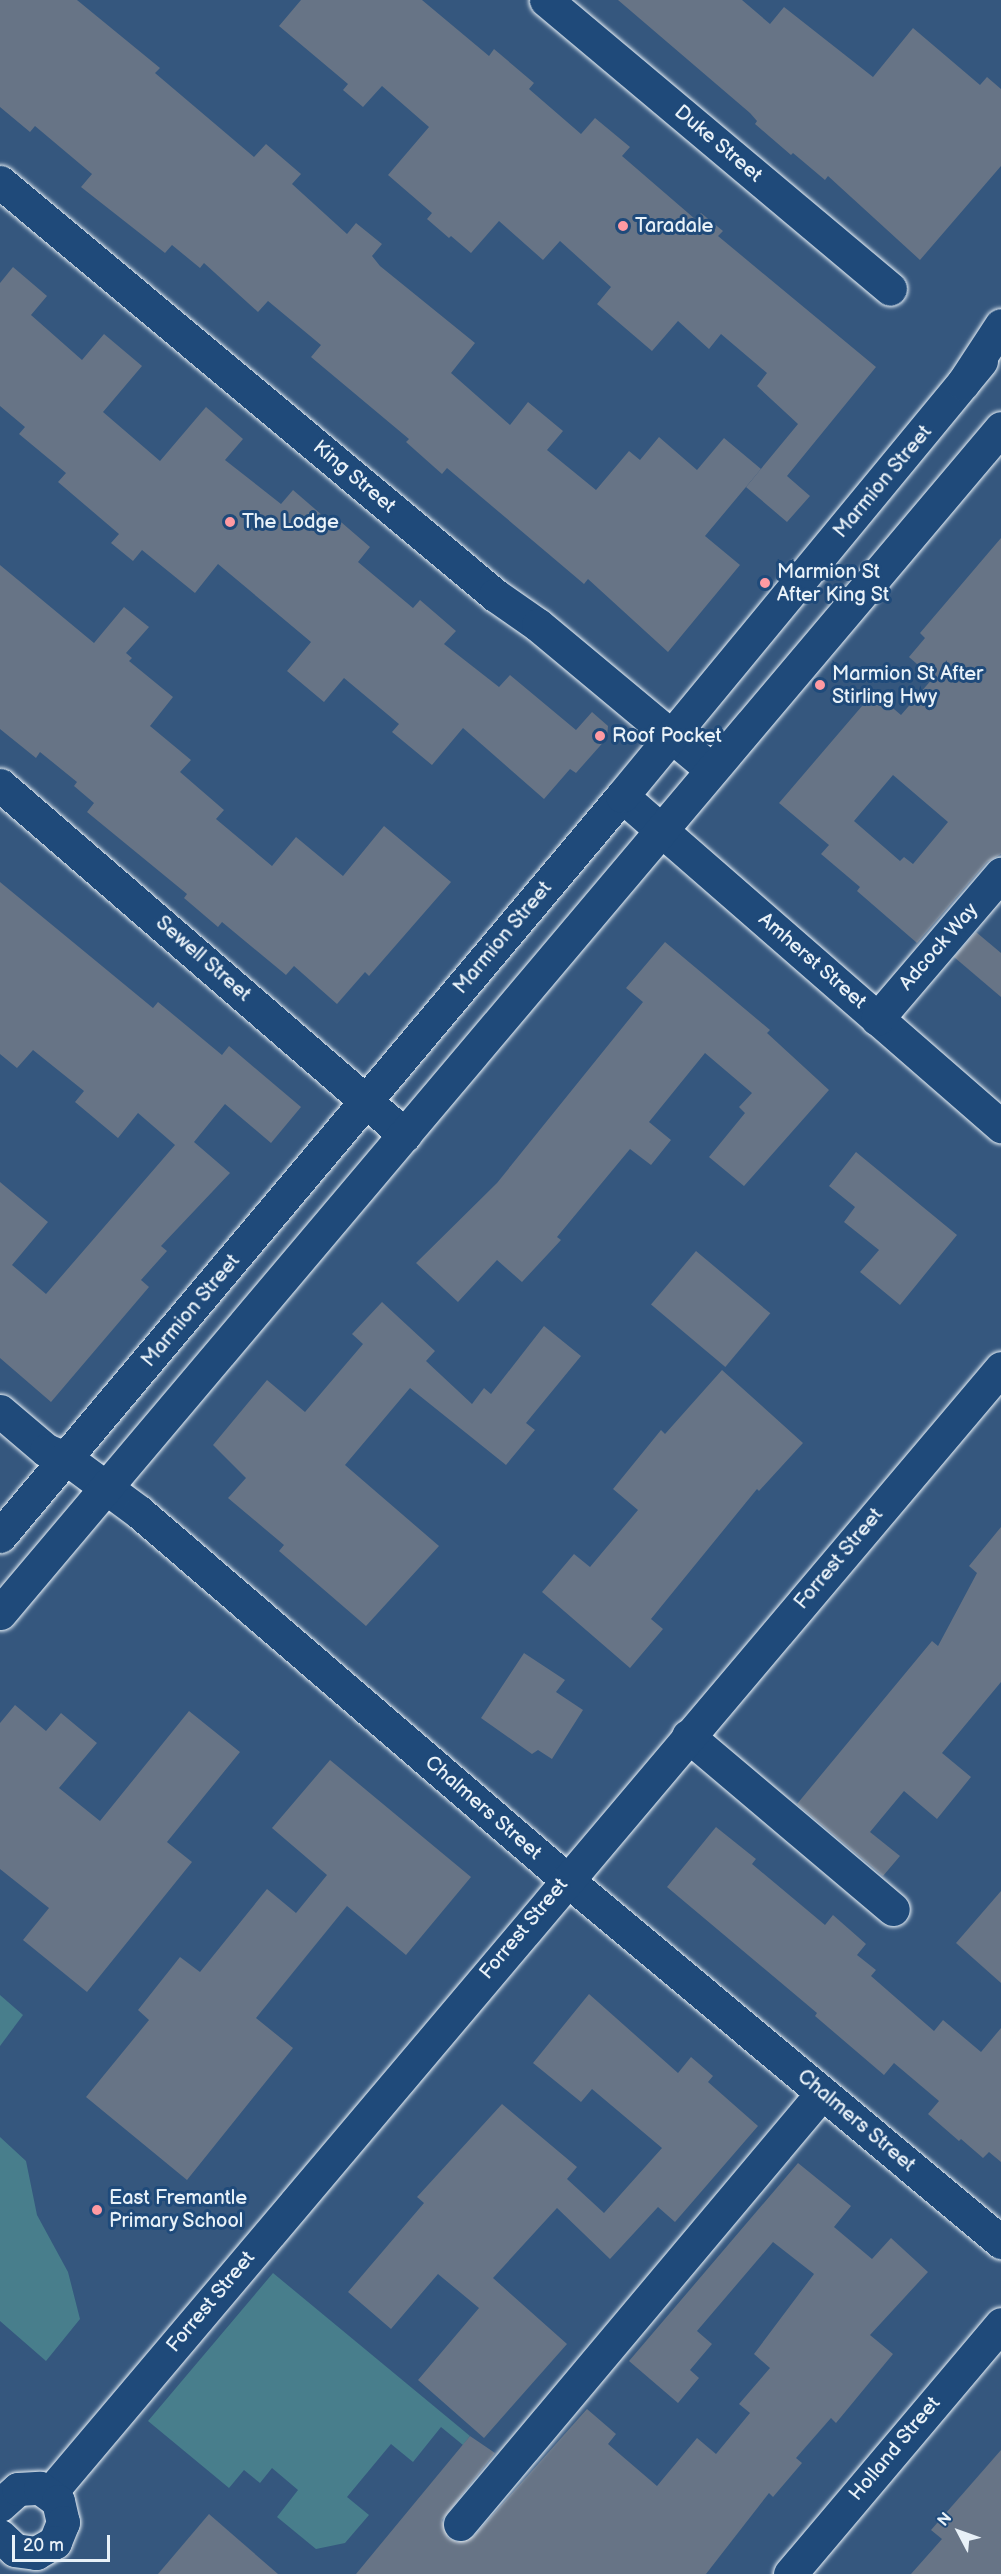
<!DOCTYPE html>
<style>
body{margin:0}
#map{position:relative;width:1001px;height:2574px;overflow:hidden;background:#35577e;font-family:"Balsamiq Sans",sans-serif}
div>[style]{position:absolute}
.green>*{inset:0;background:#487e8c}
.building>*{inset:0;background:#677486;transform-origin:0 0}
.roads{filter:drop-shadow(0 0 2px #e8f1f8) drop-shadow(0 0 2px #e8f1f8)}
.minor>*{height:33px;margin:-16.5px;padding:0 16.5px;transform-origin:16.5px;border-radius:16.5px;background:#1f4a7a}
.highway>*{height:33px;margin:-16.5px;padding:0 16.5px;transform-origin:16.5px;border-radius:16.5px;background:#1f4a7a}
.dots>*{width:16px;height:16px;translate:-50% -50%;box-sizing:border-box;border:3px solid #1f4a7a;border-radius:50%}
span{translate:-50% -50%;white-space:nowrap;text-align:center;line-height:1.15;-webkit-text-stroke:6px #1f4a7a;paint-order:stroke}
.street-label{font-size:20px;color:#e8f1f8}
.poi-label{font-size:20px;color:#e8f1f8}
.left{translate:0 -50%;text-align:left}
.north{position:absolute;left:929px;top:2502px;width:60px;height:60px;-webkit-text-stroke:4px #1f4a7a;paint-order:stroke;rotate:311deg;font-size:16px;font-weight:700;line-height:24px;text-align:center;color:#e8f1f8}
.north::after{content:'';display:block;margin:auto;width:21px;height:27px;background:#e8f1f8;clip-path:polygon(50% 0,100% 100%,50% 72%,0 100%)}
.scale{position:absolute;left:12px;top:2535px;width:98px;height:27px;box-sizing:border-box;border:3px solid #e8f1f8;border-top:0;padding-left:8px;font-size:18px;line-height:21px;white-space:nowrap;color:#e8f1f8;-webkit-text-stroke:4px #1f4a7a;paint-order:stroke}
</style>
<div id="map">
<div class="green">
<i style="clip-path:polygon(0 1995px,23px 2015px,0 2046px)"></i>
<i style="clip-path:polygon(0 2137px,26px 2161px,37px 2215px,68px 2272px,80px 2319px,46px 2361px,0 2321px)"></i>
<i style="clip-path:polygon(273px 2273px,470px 2436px,463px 2445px,441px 2427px,413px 2462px,391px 2444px,347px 2497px,369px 2515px,345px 2543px,316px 2549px,277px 2517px,298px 2490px,272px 2468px,260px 2483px,244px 2470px,229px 2488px,148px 2421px)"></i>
</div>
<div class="building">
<i style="clip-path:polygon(0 0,77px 0,160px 68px,155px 73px,254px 157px,266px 144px,301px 174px,292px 184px,347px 234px,356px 223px,382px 244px,372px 256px,380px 266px,475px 343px,451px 373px,510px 425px,528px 402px,563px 431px,547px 450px,596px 490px,629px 451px,640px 460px,659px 437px,697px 470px,724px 438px,761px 469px,705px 536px,740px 565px,668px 652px,588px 579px,584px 584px,447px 468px,442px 474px,406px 442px,409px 439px,311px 357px,321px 345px,268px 301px,258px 312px,204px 263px,200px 268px,172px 245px,165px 253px,81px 187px,92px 174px,35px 126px,30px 132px,0 107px)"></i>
<i style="clip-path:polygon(301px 0,422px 0,489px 56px,494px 49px,534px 83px,529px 89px,581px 134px,595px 118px,630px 147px,622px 156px,695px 219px,701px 213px,723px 231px,718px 236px,876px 367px,787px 476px,810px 496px,787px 522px,746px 487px,798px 424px,757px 386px,767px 373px,721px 334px,709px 349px,678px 321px,652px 351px,597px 304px,611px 287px,560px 241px,543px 260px,499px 221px,471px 253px,451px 236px,449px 238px,427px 219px,432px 213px,388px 175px,429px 127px,382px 86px,363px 107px,343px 90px,348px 84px,279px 26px)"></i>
<i style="clip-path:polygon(618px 0,742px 0,770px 24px,784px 7px,873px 77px,913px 28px,980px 85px,987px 77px,1001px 89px,1001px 166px,920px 260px,828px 176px,825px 180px,793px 153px,791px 155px,755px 124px,757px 121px,750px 113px)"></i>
<i style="clip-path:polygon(13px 267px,47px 296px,31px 315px,82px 360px,104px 334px,142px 366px,103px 412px,160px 461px,206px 407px,243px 439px,225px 460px,281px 504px,293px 490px,330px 522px,334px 516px,370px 547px,358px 562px,413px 608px,420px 600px,456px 631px,444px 644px,499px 687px,510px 675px,576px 730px,592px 712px,608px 726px,607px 738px,576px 773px,570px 769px,544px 799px,463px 728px,432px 765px,392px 732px,399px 724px,344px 678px,324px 702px,287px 671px,311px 642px,218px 564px,195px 593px,142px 550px,133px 561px,111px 543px,119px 534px,58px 482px,66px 473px,19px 434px,25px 427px,0 406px,0 283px)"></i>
<i style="clip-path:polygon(evenodd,1001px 538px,1001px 854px,987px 862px,917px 943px,857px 891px,860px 887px,821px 854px,829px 845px,779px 803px,874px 692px,901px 715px,933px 678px,909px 657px,925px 638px,920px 633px,1001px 538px,893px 775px,948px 822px,913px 864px,904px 857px,900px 861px,854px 821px,893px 775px)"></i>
<i style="clip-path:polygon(0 565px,94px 643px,124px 607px,149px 627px,126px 653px,132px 658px,129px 661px,173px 697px,150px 726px,191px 760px,180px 772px,224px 810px,216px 819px,272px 866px,296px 837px,343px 876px,384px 826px,451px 882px,369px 976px,365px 972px,337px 1004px,294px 966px,286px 975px,222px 922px,218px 927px,184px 898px,187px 894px,87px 812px,94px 803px,74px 786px,77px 782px,40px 752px,36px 758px,0 729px)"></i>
<i style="clip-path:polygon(0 882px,153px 1008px,158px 1002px,222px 1055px,229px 1046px,301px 1107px,271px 1143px,225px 1104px,194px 1142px,230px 1173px,161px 1246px,167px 1251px,141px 1280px,149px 1287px,51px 1402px,0 1358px,0 1182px,48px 1222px,12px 1265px,46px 1294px,175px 1145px,138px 1113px,118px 1138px,75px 1102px,84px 1091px,33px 1050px,17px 1068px,0 1054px)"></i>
<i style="clip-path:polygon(976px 932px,1001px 953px,1001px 997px,954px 957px)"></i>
<i style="clip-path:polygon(665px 942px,770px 1030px,767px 1033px,829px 1090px,744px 1186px,709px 1157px,745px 1113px,739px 1107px,752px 1093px,705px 1053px,649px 1122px,671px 1140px,651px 1165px,630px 1149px,557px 1237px,561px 1240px,522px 1282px,497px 1260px,458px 1302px,416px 1263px,497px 1183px,643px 1002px,626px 988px)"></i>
<i style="clip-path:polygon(856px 1152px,957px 1235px,900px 1305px,860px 1272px,879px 1250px,844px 1222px,855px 1207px,829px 1186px)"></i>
<i style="left:696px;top:1251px;width:97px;height:70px;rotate:40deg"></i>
<i style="clip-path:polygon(382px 1302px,435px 1351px,426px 1361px,472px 1404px,484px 1388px,491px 1394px,544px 1326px,581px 1356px,526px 1423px,535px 1430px,506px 1465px,410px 1388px,345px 1465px,439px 1546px,366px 1626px,279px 1551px,284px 1545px,228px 1498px,246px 1478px,213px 1445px,267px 1380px,305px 1412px,363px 1344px,352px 1334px)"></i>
<i style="clip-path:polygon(722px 1370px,803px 1443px,759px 1491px,757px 1489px,651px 1619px,663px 1629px,630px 1668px,542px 1592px,574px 1554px,590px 1567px,638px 1510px,613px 1489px,661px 1430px,665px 1434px)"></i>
<i style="clip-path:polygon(1001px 1527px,1001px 1682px,942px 1753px,971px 1777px,937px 1819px,904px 1791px,870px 1832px,900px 1856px,883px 1876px,797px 1804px,932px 1641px,938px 1646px,977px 1573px,969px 1566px)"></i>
<i style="clip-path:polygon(524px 1653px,565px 1680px,556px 1692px,583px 1710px,552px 1759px,538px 1750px,532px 1754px,481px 1718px)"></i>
<i style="clip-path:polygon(15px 1705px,46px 1731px,61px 1713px,97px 1743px,59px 1788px,100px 1821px,189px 1711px,240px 1752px,167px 1842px,192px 1862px,87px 1992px,23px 1940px,49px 1908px,0 1869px,0 1723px)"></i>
<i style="clip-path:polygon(330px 1760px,471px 1877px,406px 1955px,347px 1906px,256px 2018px,293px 2048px,187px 2180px,86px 2097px,149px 2020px,138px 2010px,180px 1957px,200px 1972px,267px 1889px,296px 1913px,327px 1875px,272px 1828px)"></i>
<i style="clip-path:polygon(716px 1827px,756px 1859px,752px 1864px,825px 1925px,833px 1915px,866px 1944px,857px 1955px,876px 1970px,871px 1976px,934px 2031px,943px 2020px,981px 2052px,1001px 2028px,1001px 2162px,989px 2152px,983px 2158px,961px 2139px,959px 2141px,928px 2114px,939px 2101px,894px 2063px,884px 2075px,815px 2016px,817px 2013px,667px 1887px)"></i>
<i style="clip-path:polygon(1001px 1891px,1001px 1983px,956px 1943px)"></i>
<i style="clip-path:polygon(589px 1994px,678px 2073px,691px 2057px,713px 2076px,708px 2082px,758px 2126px,675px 2222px,658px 2207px,610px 2259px,557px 2208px,493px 2278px,567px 2344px,484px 2438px,418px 2380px,479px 2308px,438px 2274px,391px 2329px,348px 2292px,424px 2203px,417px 2197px,502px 2104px,577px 2167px,567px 2179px,604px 2213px,662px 2148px,592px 2089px,581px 2102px,533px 2063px)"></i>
<i style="clip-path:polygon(798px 2163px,851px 2206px,834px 2227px,872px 2259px,891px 2238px,928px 2272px,870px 2335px,893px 2354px,836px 2423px,831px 2418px,796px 2458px,802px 2463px,773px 2497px,769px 2493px,706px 2574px,356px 2574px,470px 2436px,495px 2453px,442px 2520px,448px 2538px,457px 2542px,474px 2536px,587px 2409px,616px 2434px,608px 2444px,657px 2486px,697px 2438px,716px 2454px,750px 2413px,739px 2404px,770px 2368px,754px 2354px,814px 2274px,773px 2242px,697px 2331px,712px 2344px,690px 2370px,699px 2378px,678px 2403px,629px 2361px)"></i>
<i style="clip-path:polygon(1001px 2450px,1001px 2574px,911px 2574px,942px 2539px,931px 2530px)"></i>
<i style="clip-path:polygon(209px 2514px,278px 2574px,158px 2574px)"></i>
</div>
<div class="roads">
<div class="minor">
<i style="left:546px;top:0;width:449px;rotate:40deg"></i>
<i style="left:0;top:182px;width:645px;rotate:39.84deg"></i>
<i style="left:495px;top:595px;width:52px;rotate:34.9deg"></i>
<i style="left:538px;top:625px;width:225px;rotate:39.8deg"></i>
<i style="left:0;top:785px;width:535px;rotate:40.83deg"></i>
<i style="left:622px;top:796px;width:503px;rotate:41.05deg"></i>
<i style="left:877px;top:1019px;width:191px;rotate:-49.5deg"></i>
<i style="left:0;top:1411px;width:60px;rotate:40.3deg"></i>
<i style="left:46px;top:1450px;width:22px;rotate:22deg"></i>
<i style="left:66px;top:1458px;width:91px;rotate:36.5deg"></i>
<i style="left:139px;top:1512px;width:563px;rotate:40.68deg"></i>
<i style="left:566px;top:1879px;width:567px;rotate:39.84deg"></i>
<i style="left:0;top:1536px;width:967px;rotate:-49.95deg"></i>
<i style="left:622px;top:796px;width:564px;rotate:-50.47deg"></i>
<i style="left:0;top:1613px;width:1551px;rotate:-49.81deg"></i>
<i style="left:688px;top:1736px;width:268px;rotate:40.2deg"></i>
<i style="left:50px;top:2493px;width:1473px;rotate:-49.79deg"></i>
<i style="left:0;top:2505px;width:24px;rotate:-42deg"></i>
<i style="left:18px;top:2489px;width:22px;rotate:-3deg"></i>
<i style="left:40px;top:2488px;width:22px;rotate:36deg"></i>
<i style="left:58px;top:2501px;width:22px;rotate:77deg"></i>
<i style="left:63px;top:2522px;width:22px;rotate:112deg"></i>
<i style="left:55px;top:2542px;width:22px;rotate:150deg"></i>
<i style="left:36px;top:2553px;width:21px;rotate:-172deg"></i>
<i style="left:15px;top:2550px;width:21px;rotate:-137deg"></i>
<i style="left:460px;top:2524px;width:563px;rotate:-49.97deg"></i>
<i style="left:790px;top:2574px;width:327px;rotate:-49.8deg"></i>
</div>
<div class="highway">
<i style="left:963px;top:383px;width:69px;rotate:-56.8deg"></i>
</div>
</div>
<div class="dots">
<i style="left:623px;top:226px;background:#ff9aa2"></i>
<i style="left:230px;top:522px;background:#ff9aa2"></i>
<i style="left:765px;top:583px;background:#ff9aa2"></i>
<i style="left:820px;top:685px;background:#ff9aa2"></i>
<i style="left:600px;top:736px;background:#ff9aa2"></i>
<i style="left:97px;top:2210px;background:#ff9aa2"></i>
</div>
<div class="street-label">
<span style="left:718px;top:144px;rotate:40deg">Duke Street</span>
<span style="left:354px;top:477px;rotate:40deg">King Street</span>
<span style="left:883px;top:482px;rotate:-50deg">Marmion Street</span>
<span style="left:503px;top:938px;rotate:-50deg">Marmion Street</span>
<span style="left:939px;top:947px;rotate:-49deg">Adcock Way</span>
<span style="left:203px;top:959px;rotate:41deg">Sewell Street</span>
<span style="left:812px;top:961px;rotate:41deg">Amherst Street</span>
<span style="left:191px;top:1311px;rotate:-50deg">Marmion Street</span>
<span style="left:839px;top:1559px;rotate:-50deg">Forrest Street</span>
<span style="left:483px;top:1808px;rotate:41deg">Chalmers Street</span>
<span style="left:524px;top:1929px;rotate:-50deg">Forrest Street</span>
<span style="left:856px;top:2121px;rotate:40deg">Chalmers Street</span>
<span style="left:211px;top:2302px;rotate:-50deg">Forrest Street</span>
<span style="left:895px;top:2449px;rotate:-50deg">Holland Street</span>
</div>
<div class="poi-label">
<span class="left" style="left:635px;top:226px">Taradale</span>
<span class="left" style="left:242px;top:522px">The Lodge</span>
<span class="left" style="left:777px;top:584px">Marmion St<br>After King St</span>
<span class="left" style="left:832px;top:686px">Marmion St After<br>Stirling Hwy</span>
<span class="left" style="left:612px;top:736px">Roof Pocket</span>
<span class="left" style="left:109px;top:2210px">East Fremantle<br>Primary School</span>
</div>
<div class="north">N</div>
<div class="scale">20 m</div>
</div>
